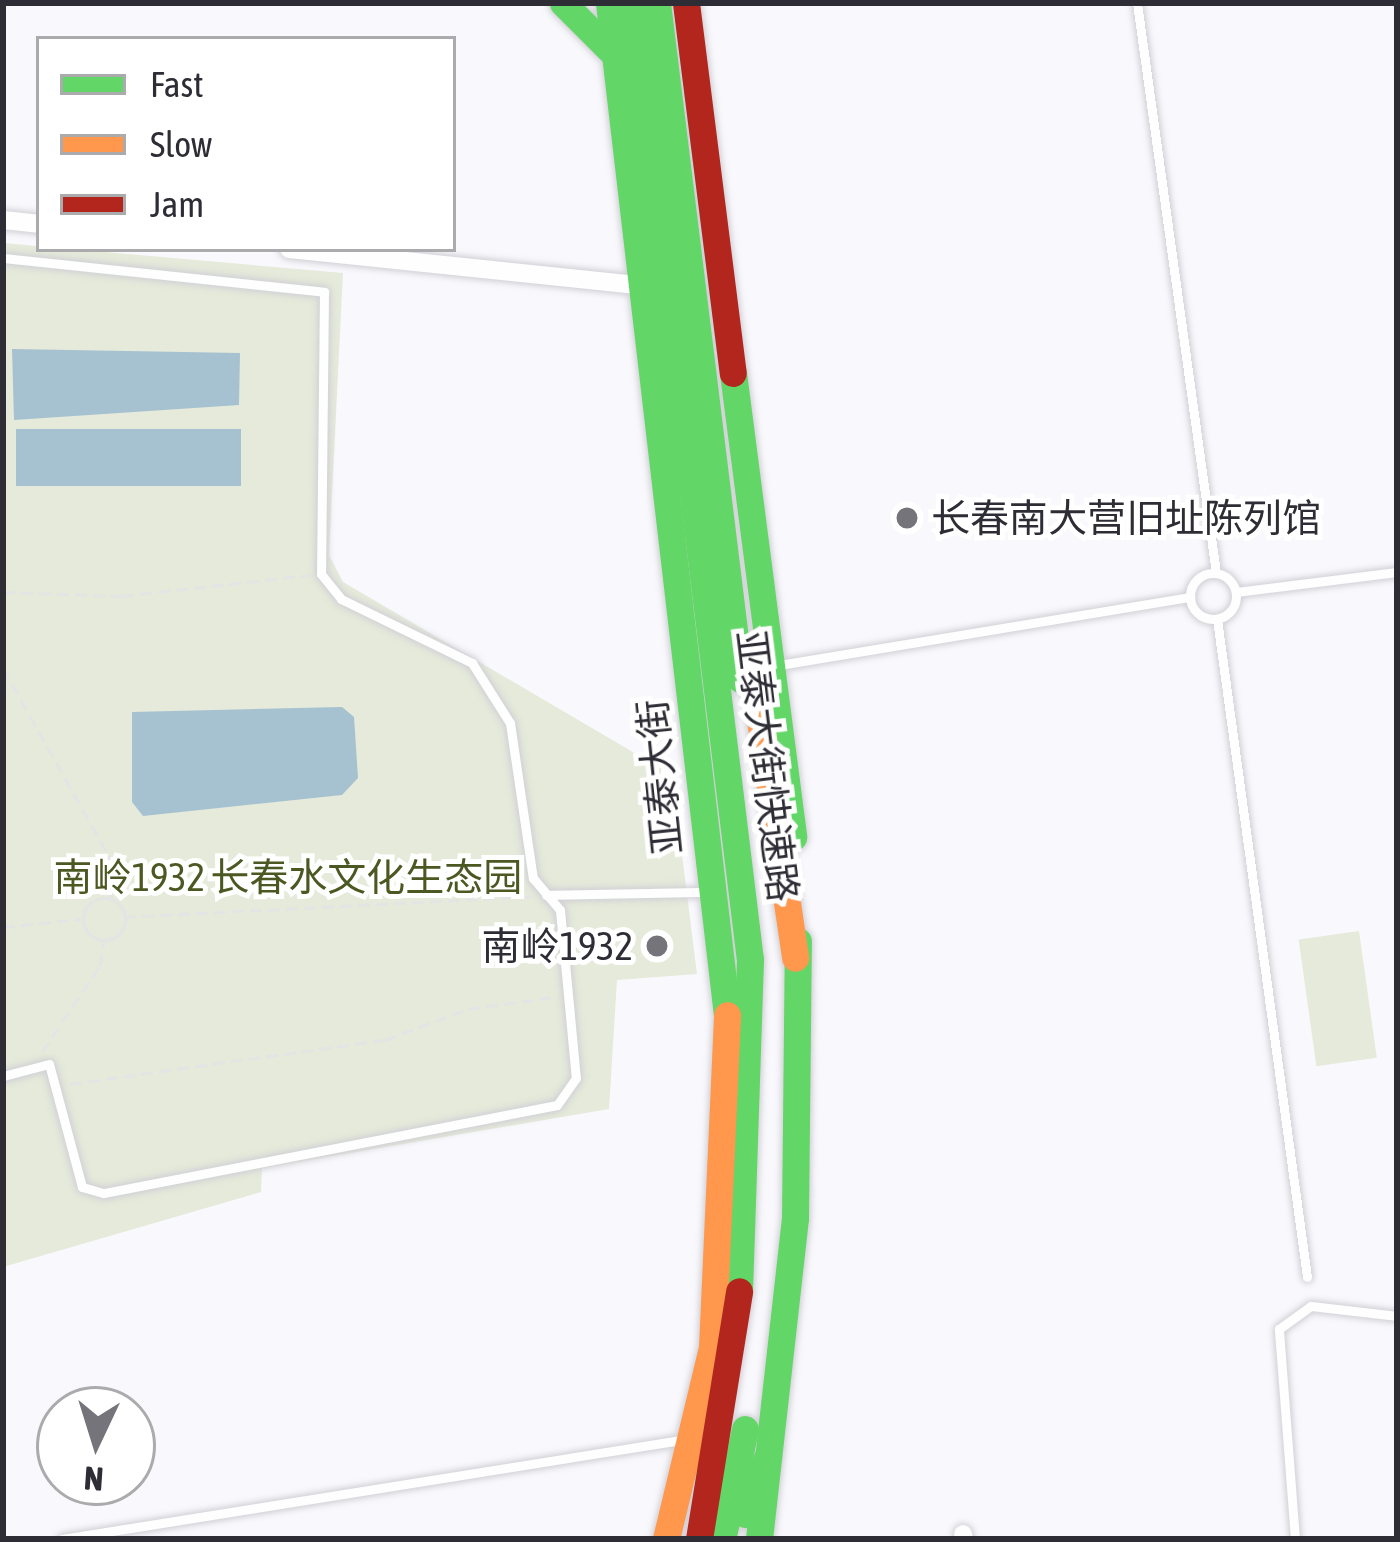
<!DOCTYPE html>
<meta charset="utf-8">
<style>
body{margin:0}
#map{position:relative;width:1400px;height:1542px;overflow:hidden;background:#f9f9fd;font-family:"Asap Condensed","Noto Sans SC",sans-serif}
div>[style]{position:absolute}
.green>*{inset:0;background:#e5eada;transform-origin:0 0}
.water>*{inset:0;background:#a6c1d0;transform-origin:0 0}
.path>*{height:3px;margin-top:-1.5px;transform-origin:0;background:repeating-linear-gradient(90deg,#e4e4e5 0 12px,transparent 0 18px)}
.path>.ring{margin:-1.5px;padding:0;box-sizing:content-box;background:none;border:3px solid #e4e4e5;border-radius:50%}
.roads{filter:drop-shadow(0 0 3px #d1d0d6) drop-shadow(0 0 3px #d1d0d6)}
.lane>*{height:9px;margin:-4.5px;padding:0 4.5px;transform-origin:4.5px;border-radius:4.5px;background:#fefeff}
.lane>.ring{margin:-4.5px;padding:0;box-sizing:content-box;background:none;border:9px solid #fefeff;border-radius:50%}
.street>*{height:18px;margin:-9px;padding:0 9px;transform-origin:9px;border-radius:9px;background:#fefeff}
.fast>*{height:27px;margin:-13.5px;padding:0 13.5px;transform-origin:13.5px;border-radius:13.5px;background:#63d668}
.slow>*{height:27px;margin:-13.5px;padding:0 13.5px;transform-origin:13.5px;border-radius:13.5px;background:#ff974d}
.jam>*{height:27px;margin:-13.5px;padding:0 13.5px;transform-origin:13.5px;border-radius:13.5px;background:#b3261e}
.dots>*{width:33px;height:33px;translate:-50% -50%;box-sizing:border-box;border:6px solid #fff;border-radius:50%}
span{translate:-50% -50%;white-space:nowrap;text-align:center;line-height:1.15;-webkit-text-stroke:10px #fff;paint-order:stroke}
.poi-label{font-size:39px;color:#2e2c34}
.left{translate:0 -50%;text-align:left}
.right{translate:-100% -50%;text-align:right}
.street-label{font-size:39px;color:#2e2c34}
.park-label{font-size:39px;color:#4b5821}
.frame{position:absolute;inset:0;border:6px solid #2e2c34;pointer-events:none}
.legend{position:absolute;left:36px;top:36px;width:420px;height:216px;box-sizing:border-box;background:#fff;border:3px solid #ababae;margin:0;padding:15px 21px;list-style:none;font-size:36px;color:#2e2c34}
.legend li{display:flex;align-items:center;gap:24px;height:60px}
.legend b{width:60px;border:3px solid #ababae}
.north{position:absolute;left:36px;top:1386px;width:120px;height:120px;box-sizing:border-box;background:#fff;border:3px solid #ababae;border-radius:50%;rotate:184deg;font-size:33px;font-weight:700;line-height:48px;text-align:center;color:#2e2c34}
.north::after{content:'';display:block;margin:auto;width:42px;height:54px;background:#75747a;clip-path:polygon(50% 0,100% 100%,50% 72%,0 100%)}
</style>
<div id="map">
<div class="green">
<i style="clip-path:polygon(3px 243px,343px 273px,329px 555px,343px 582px,672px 775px,697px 974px,617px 980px,609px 1109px,262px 1168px,261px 1192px,3px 1267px)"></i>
<i style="left:1359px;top:931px;width:128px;height:61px;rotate:82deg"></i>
</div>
<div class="water">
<i style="clip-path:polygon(12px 349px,240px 353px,239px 405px,14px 420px)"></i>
<i style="left:241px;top:429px;width:57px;height:225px;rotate:90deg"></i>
<i style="clip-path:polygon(342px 707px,354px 717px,358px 778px,342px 795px,143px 816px,132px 802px,132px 712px)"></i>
</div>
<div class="path">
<i style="left:3px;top:592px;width:119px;rotate:1.9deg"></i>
<i style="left:122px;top:596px;width:189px;rotate:-6.4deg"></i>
<i style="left:3px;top:668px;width:218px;rotate:60.6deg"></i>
<i style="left:110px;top:858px;width:42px;rotate:88.6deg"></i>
<i class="ring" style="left:83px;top:898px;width:39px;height:39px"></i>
<i style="left:124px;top:917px;width:409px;rotate:-2.9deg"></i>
<i style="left:3px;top:927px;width:78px;rotate:-5.9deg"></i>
<i style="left:42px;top:1052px;width:104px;rotate:-56deg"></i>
<i style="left:100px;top:966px;width:26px;rotate:-81deg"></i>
<i style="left:70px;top:1084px;width:318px;rotate:-8deg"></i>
<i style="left:385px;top:1040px;width:89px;rotate:-20.5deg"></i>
<i style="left:468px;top:1009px;width:87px;rotate:-7.9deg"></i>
</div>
<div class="roads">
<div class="lane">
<i style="left:1137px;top:3px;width:575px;rotate:82.11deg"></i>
<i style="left:3px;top:258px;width:323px;rotate:6deg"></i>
<i style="left:324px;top:292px;width:282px;rotate:90.6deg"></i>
<i style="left:321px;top:574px;width:32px;rotate:51deg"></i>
<i style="left:341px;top:599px;width:146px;rotate:26deg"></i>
<i style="left:472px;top:663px;width:71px;rotate:57.7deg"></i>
<i style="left:510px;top:723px;width:157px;rotate:81.6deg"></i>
<i style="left:533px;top:878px;width:42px;rotate:49.8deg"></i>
<i style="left:560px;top:910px;width:169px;rotate:84.6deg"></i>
<i style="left:576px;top:1078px;width:33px;rotate:125deg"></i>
<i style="left:557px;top:1105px;width:462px;rotate:169deg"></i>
<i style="left:103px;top:1193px;width:22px;rotate:-164deg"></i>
<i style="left:82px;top:1187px;width:127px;rotate:-105deg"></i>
<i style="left:49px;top:1064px;width:48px;rotate:165.4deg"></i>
<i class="ring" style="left:1190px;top:573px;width:37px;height:37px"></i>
<i style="left:1236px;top:592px;width:162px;rotate:-7.1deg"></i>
<i style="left:1217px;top:619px;width:664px;rotate:82.21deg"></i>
<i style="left:773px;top:666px;width:423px;rotate:-9.4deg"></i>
<i style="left:546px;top:895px;width:162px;rotate:-1.1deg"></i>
<i style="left:62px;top:1539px;width:633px;rotate:-9.09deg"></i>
<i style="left:1295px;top:1539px;width:211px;rotate:-94.4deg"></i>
<i style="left:1279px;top:1329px;width:39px;rotate:-36deg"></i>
<i style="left:1311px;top:1306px;width:87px;rotate:6.6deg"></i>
</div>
<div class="street">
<i style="left:3px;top:220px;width:36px;rotate:6deg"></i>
<i style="left:289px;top:249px;width:353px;rotate:5.9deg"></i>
<i style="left:963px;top:1534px;width:5px;rotate:79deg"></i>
</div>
<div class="fast">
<i style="left:563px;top:3px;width:66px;rotate:45deg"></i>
<i style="left:609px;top:3px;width:1019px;rotate:83.35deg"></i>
<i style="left:633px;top:3px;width:964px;rotate:83.03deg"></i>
<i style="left:750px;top:960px;width:331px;rotate:91.9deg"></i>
<i style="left:657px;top:3px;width:681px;rotate:83deg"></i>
<i style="left:733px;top:373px;width:468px;rotate:82.6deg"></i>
<i style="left:745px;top:1514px;width:63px;rotate:-68.7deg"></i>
<i style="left:724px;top:1531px;width:104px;rotate:-78.4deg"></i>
<i style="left:759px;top:1539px;width:323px;rotate:-83.6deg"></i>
<i style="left:795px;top:1218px;width:277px;rotate:-89.4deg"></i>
</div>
<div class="slow">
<i style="left:750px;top:652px;width:309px;rotate:81.6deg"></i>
<i style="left:666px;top:1539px;width:197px;rotate:-76.5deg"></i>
<i style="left:712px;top:1347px;width:332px;rotate:-87.4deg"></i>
</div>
<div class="jam">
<i style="left:686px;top:3px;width:373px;rotate:82.8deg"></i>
<i style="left:699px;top:1539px;width:251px;rotate:-80.8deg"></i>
</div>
</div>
<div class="dots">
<i style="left:907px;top:518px;background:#75747a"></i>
<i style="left:657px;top:946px;background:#75747a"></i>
</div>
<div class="poi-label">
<span class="left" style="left:931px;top:518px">长春南大营旧址陈列馆</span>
<span class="right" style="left:633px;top:946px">南岭1932</span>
</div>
<div class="street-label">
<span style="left:767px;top:766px;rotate:83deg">亚泰大街快速路</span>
<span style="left:660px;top:777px;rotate:-96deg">亚泰大街</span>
</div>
<div class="park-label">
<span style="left:288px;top:877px">南岭1932 长春水文化生态园</span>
</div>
<div class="frame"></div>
<ul class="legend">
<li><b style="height:15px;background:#63d668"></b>Fast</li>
<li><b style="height:15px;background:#ff974d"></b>Slow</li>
<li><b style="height:15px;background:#b3261e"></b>Jam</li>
</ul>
<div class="north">N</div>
</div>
